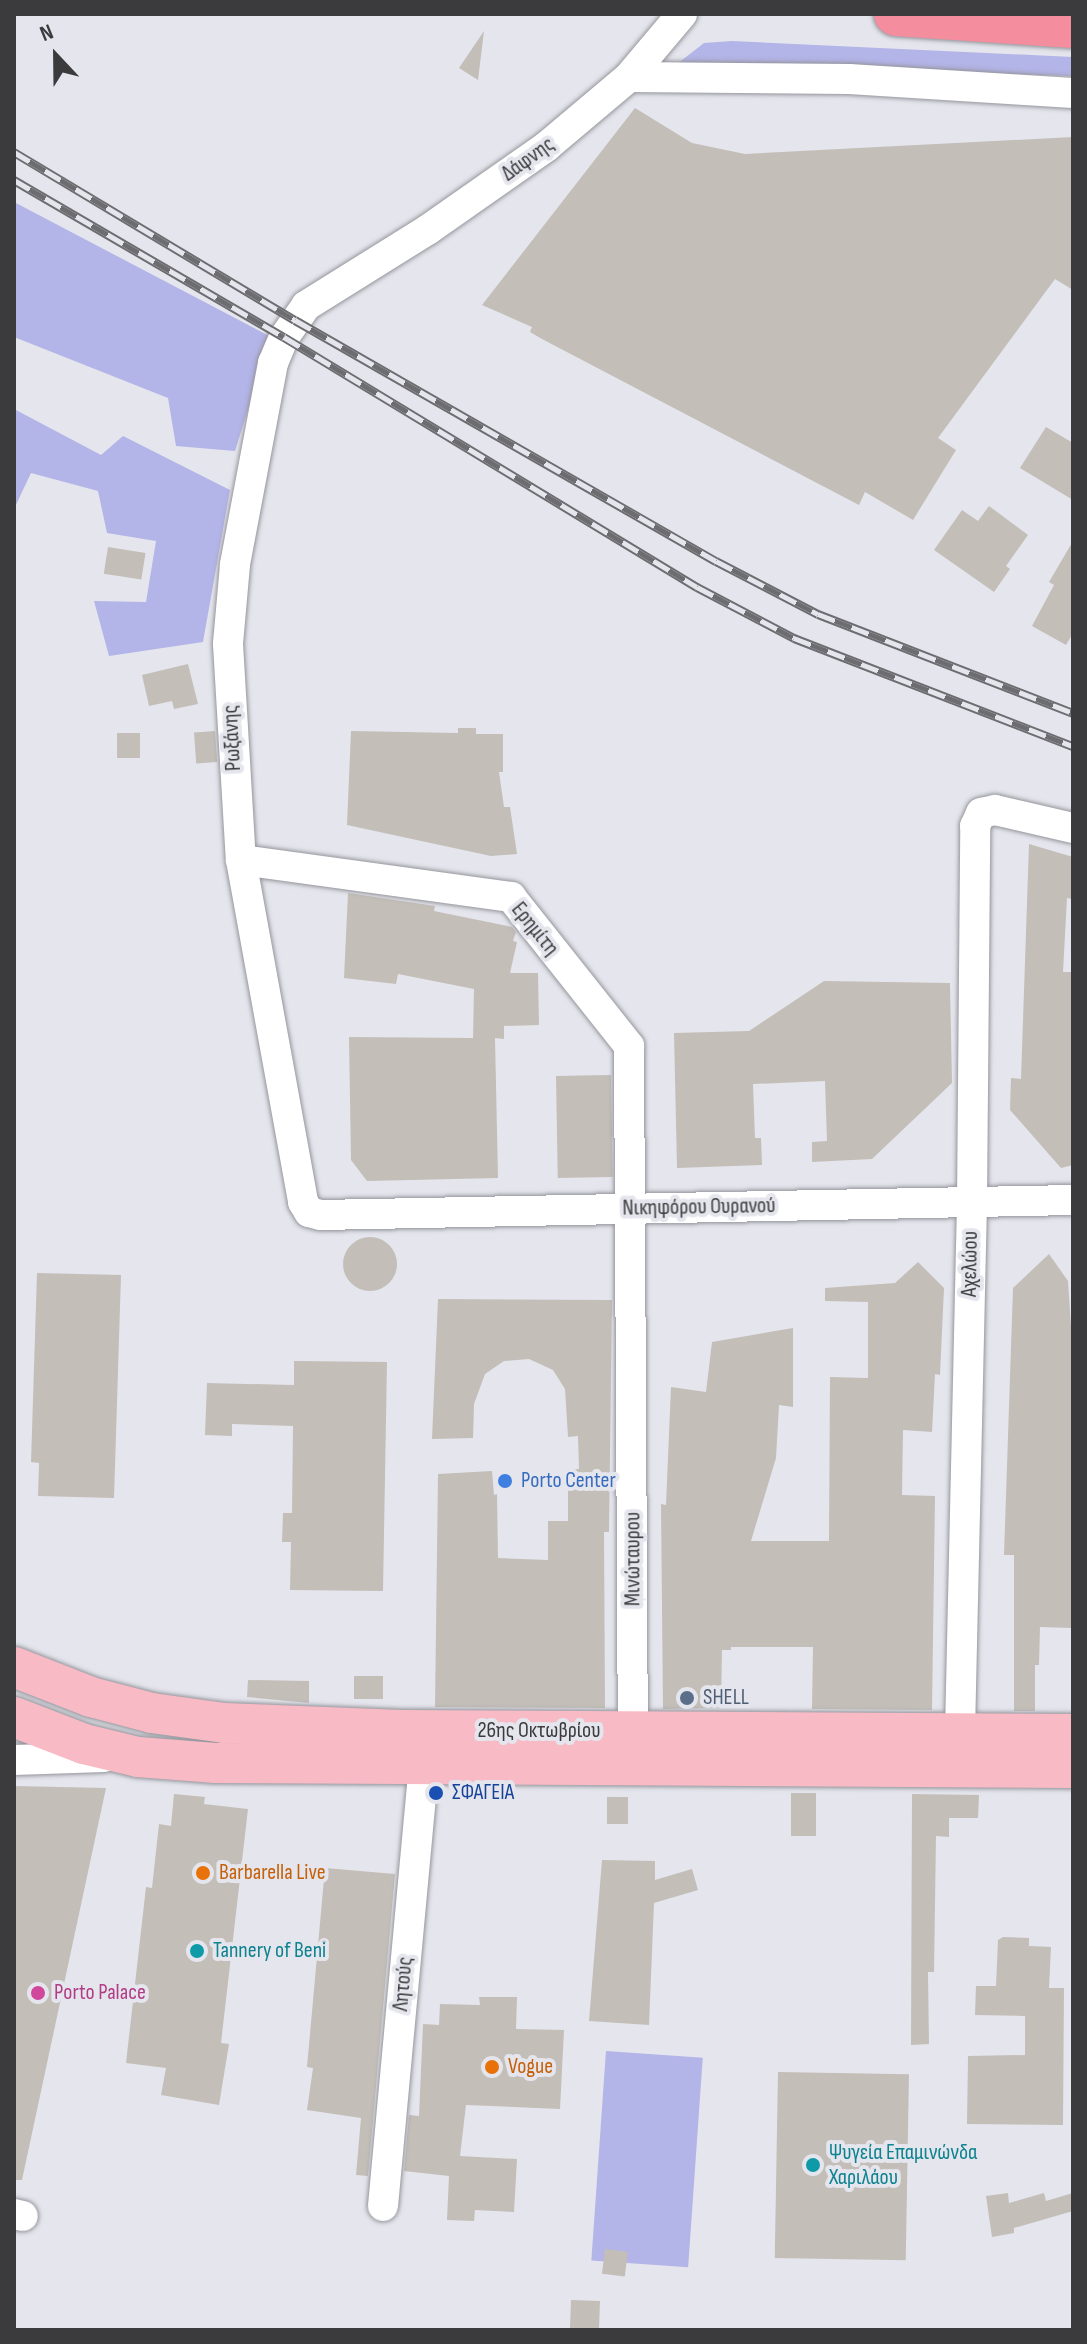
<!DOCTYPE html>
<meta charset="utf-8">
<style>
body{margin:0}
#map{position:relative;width:1087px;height:2344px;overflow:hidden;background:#e5e5ed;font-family:"Sofia Sans Condensed",sans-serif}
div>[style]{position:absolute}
.green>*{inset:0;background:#b3b4e7;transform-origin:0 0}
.building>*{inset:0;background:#c3beb8;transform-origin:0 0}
.round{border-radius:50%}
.roads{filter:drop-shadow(0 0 2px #95959c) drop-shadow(0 0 2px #95959c)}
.minor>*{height:30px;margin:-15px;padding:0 15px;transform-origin:15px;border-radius:15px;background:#fff}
.major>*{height:40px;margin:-20px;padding:0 20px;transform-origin:20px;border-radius:20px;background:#f8bbc5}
.highway>*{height:44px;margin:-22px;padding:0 22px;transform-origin:22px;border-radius:22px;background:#f48e9e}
.rail>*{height:9px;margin-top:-4.5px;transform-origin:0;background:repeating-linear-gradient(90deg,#e5e5ed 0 18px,#6d6d71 0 36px);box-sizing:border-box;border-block:2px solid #6d6d71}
.dots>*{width:22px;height:22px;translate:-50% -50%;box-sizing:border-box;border:4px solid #e5e5ed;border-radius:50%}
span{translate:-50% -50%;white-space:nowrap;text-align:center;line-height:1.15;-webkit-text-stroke:8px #e5e5ed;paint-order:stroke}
.street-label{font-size:22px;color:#3b3b3e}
.shop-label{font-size:22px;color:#366cbe}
.left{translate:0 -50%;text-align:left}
.service-label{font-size:22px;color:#4e5e75}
.transit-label{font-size:22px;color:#164399}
.food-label{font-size:22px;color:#c56008}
.culture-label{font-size:22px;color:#0d838f}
.hotel-label{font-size:22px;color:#b23c85}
.frame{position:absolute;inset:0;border:16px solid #3b3b3e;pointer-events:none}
.north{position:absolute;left:16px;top:16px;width:80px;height:80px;-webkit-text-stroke:6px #e5e5ed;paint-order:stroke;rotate:338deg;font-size:22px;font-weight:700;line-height:32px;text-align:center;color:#3b3b3e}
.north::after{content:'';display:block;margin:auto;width:28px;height:36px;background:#3b3b3e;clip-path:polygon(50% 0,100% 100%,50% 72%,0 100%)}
</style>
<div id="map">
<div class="green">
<i style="clip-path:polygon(732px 41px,1073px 57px,1073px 76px,677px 64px,704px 43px)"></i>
<i style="clip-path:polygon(14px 202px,271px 337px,235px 451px,176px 446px,168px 398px,14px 337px)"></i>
<i style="clip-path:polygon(14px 409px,101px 455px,123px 436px,230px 490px,203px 642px,109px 656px,94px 601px,146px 602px,156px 541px,107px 533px,98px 491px,31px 473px,14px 509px)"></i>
<i style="left:606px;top:2051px;width:97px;height:210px;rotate:4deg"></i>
</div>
<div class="building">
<i style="clip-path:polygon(484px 31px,478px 80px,459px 68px)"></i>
<i style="clip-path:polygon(635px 108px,692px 143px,745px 154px,1073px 137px,1073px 290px,1055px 279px,938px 438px,956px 450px,913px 520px,865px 492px,859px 505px,542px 339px,530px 332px,532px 327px,482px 305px)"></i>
<i style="clip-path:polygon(1046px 427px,1073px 443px,1073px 500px,1020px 468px)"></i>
<i style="clip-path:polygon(989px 506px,1028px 535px,1006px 566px,1010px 569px,994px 592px,934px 550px,962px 510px,978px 521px)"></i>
<i style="clip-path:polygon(1073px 541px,1073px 633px,1066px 645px,1032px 626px,1054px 585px,1049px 582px)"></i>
<i style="left:108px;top:547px;width:38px;height:27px;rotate:9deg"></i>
<i style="clip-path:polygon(188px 664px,198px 704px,174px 709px,172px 701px,149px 706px,142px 675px)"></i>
<i style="clip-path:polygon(458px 728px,476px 728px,476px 734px,503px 734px,503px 772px,499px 772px,504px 807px,510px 807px,517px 854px,491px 856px,347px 825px,351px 731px,458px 733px)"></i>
<i style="left:215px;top:731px;width:31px;height:21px;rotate:86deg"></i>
<i style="left:117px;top:733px;width:23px;height:25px"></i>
<i style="clip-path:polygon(1029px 844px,1073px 857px,1073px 899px,1067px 898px,1063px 972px,1073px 972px,1073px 1165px,1061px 1168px,1010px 1110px,1011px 1078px,1021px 1079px)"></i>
<i style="clip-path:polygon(348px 893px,435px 906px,434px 911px,512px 927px,516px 932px,513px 941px,517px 942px,510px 973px,538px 973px,539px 1025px,504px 1026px,504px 1039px,495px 1038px,498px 1178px,367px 1181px,351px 1160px,349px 1037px,473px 1038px,474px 989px,398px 974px,396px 984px,344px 978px)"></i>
<i style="clip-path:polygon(824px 981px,950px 983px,952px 1083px,872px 1159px,812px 1162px,812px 1142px,827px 1141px,825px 1081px,753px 1084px,755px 1138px,761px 1138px,762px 1165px,677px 1168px,674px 1033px,749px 1031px)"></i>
<i style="left:611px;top:1075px;width:102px;height:55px;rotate:89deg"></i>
<i class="round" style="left:343px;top:1237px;width:54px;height:54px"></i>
<i style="clip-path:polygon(1049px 1254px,1068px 1281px,1073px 1357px,1073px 1628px,1040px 1627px,1039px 1665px,1035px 1665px,1035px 1711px,1014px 1711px,1014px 1555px,1004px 1555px,1013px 1288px)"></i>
<i style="clip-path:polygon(918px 1262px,944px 1288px,940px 1375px,935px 1374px,932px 1432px,903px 1430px,902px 1495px,935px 1496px,932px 1710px,812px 1709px,813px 1647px,731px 1647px,731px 1650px,722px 1650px,721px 1708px,663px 1709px,661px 1504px,666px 1505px,671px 1387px,706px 1392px,712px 1342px,793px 1328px,793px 1407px,779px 1405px,776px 1458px,751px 1541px,829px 1541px,830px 1377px,868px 1378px,868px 1302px,825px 1301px,825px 1288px,895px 1283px)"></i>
<i style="clip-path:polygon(37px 1273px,121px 1275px,114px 1498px,38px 1496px,39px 1463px,31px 1462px)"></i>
<i style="clip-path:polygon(438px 1299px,612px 1300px,609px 1532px,604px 1532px,605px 1708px,435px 1707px,438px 1474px,492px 1471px,494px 1495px,497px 1494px,498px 1558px,548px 1560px,548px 1521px,568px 1521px,568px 1469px,579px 1469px,578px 1436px,568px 1437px,565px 1389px,553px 1370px,529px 1359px,504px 1361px,485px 1374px,474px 1404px,473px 1438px,432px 1439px)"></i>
<i style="clip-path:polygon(294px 1361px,387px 1362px,383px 1591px,290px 1590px,291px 1542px,282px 1542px,283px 1513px,292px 1513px,293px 1426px,232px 1424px,232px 1436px,205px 1435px,207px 1383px,294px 1385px)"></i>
<i style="left:354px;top:1676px;width:29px;height:23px"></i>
<i style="clip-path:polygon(248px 1680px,309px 1681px,309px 1703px,247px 1697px)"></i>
<i style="clip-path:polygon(14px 1786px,106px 1788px,22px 2180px,14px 2180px)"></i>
<i style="left:791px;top:1793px;width:25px;height:43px"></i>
<i style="clip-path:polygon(174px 1794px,205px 1797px,204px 1804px,248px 1809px,221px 2043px,229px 2044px,219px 2105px,161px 2095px,166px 2068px,126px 2063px,146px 1887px,152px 1888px,159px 1824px,171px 1826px)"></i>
<i style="clip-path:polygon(912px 1794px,979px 1795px,978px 1818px,949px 1818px,949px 1837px,936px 1836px,934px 1972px,928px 1972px,929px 2044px,911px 2045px)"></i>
<i style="left:607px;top:1797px;width:21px;height:27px"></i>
<i style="clip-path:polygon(602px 1860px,655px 1861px,655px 1880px,692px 1869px,698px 1890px,654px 1903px,649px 2025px,589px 2021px)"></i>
<i style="clip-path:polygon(325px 1868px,395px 1874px,368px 2176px,356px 2175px,361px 2118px,307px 2110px,313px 2068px,307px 2067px)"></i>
<i style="clip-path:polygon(1003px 1937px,1029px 1938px,1029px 1946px,1051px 1947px,1049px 1988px,1064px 1988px,1063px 2125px,967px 2124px,968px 2056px,1025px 2055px,1025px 2016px,975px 2015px,976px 1986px,996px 1986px,998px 1940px)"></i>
<i style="clip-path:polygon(479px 1997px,517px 1997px,516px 2029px,564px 2030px,560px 2109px,466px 2105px,460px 2156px,517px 2159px,514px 2212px,475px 2210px,474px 2221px,447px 2220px,449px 2176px,404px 2171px,409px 2115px,419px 2116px,423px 2024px,439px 2025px,440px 2004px,480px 2005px)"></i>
<i style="left:778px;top:2072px;width:131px;height:186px;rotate:1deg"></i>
<i style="clip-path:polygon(1008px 2193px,1009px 2203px,1044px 2193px,1046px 2201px,1073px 2193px,1073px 2211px,1014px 2228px,1014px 2233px,992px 2237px,986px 2196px)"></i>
<i style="left:605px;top:2249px;width:23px;height:25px;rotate:7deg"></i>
<i style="left:571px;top:2300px;width:29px;height:30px;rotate:2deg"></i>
</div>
<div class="roads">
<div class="minor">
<i style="left:682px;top:14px;width:82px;rotate:130.1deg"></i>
<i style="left:629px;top:77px;width:109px;rotate:139.9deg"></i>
<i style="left:546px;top:147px;width:143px;rotate:145deg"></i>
<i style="left:429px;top:229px;width:145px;rotate:148deg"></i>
<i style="left:306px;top:306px;width:38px;rotate:125deg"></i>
<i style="left:284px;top:337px;width:28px;rotate:113deg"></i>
<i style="left:273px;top:363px;width:206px;rotate:100.7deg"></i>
<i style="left:235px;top:565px;width:79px;rotate:95.1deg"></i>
<i style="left:228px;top:644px;width:216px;rotate:86.6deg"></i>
<i style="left:241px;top:860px;width:348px;rotate:79.7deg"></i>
<i style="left:303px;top:1202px;width:12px;rotate:59deg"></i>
<i style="left:309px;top:1212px;width:11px;rotate:15deg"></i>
<i style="left:320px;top:1215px;width:753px;rotate:-1.14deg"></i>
<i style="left:629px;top:77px;width:220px;rotate:0.5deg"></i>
<i style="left:849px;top:79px;width:224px;rotate:3.6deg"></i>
<i style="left:241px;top:860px;width:273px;rotate:7.8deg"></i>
<i style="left:511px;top:897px;width:190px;rotate:51.6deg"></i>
<i style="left:629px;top:1046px;width:707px;rotate:89.68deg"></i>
<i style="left:960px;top:1732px;width:530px;rotate:-88.7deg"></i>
<i style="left:972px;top:1202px;width:376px;rotate:-89.5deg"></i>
<i style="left:975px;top:826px;width:14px;rotate:-65deg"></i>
<i style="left:981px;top:813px;width:14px;rotate:-12deg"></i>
<i style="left:995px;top:810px;width:80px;rotate:13deg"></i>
<i style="left:14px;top:1760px;width:90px;rotate:-1.9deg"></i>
<i style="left:383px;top:2206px;width:447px;rotate:-84.7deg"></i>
<i style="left:14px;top:2214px;width:9px;rotate:13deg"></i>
</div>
<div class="major">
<i style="left:14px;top:1667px;width:83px;rotate:21.3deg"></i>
<i style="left:91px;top:1697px;width:63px;rotate:14.7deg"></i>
<i style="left:152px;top:1713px;width:73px;rotate:7.9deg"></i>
<i style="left:224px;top:1723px;width:177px;rotate:2.3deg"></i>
<i style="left:401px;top:1730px;width:672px;rotate:0.34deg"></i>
<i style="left:14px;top:1717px;width:75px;rotate:21.1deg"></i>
<i style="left:84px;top:1744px;width:56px;rotate:13.5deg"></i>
<i style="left:138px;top:1757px;width:78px;rotate:4.4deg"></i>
<i style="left:216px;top:1763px;width:857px;rotate:0.33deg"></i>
</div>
<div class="highway">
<i style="left:896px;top:14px;width:177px;rotate:3.9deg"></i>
</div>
</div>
<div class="rail">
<i style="left:14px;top:152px;width:327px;rotate:30.9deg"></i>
<i style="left:295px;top:320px;width:485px;rotate:29.8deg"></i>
<i style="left:716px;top:561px;width:115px;rotate:27.5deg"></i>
<i style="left:818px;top:614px;width:274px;rotate:21.2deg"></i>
<i style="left:14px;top:180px;width:312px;rotate:30.2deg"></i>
<i style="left:284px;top:337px;width:483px;rotate:31.2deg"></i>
<i style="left:697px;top:587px;width:110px;rotate:27.7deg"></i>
<i style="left:794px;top:638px;width:299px;rotate:21.2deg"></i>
</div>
<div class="dots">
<i style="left:505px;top:1481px;background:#3f7fe0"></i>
<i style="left:687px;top:1698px;background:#5c6f8a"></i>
<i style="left:436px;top:1793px;background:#1a4fb4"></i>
<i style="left:203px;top:1873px;background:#e8710a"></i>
<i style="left:197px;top:1951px;background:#0f9aa8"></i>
<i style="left:38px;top:1993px;background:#d1479c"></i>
<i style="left:492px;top:2067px;background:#e8710a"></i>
<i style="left:813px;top:2165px;background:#0f9aa8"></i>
</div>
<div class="street-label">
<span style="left:528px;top:159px;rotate:-36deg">Δάφνης</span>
<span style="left:232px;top:738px;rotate:-93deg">Ρωξάνης</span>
<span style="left:535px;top:929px;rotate:51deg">Ερημίτη</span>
<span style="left:699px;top:1207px;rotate:-1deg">Νικηφόρου Ουρανού</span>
<span style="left:970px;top:1264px;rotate:-89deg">Αχελώου</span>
<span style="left:633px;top:1559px;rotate:-90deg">Μινώταυρου</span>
<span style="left:539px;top:1731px">26ης Οκτωβρίου</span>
<span style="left:403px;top:1984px;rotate:-85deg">Λητούς</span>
</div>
<div class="shop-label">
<span class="left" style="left:521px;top:1481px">Porto Center</span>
</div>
<div class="service-label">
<span class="left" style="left:703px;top:1698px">SHELL</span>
</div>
<div class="transit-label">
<span class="left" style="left:452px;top:1793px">ΣΦΑΓΕΙΑ</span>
</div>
<div class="food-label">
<span class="left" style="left:219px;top:1873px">Barbarella Live</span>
<span class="left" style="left:508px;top:2067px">Vogue</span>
</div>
<div class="culture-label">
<span class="left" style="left:213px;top:1951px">Tannery of Beni</span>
<span class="left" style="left:829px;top:2165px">Ψυγεία Επαμινώνδα<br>Χαριλάου</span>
</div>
<div class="hotel-label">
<span class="left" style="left:54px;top:1993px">Porto Palace</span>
</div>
<div class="frame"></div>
<div class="north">N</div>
</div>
